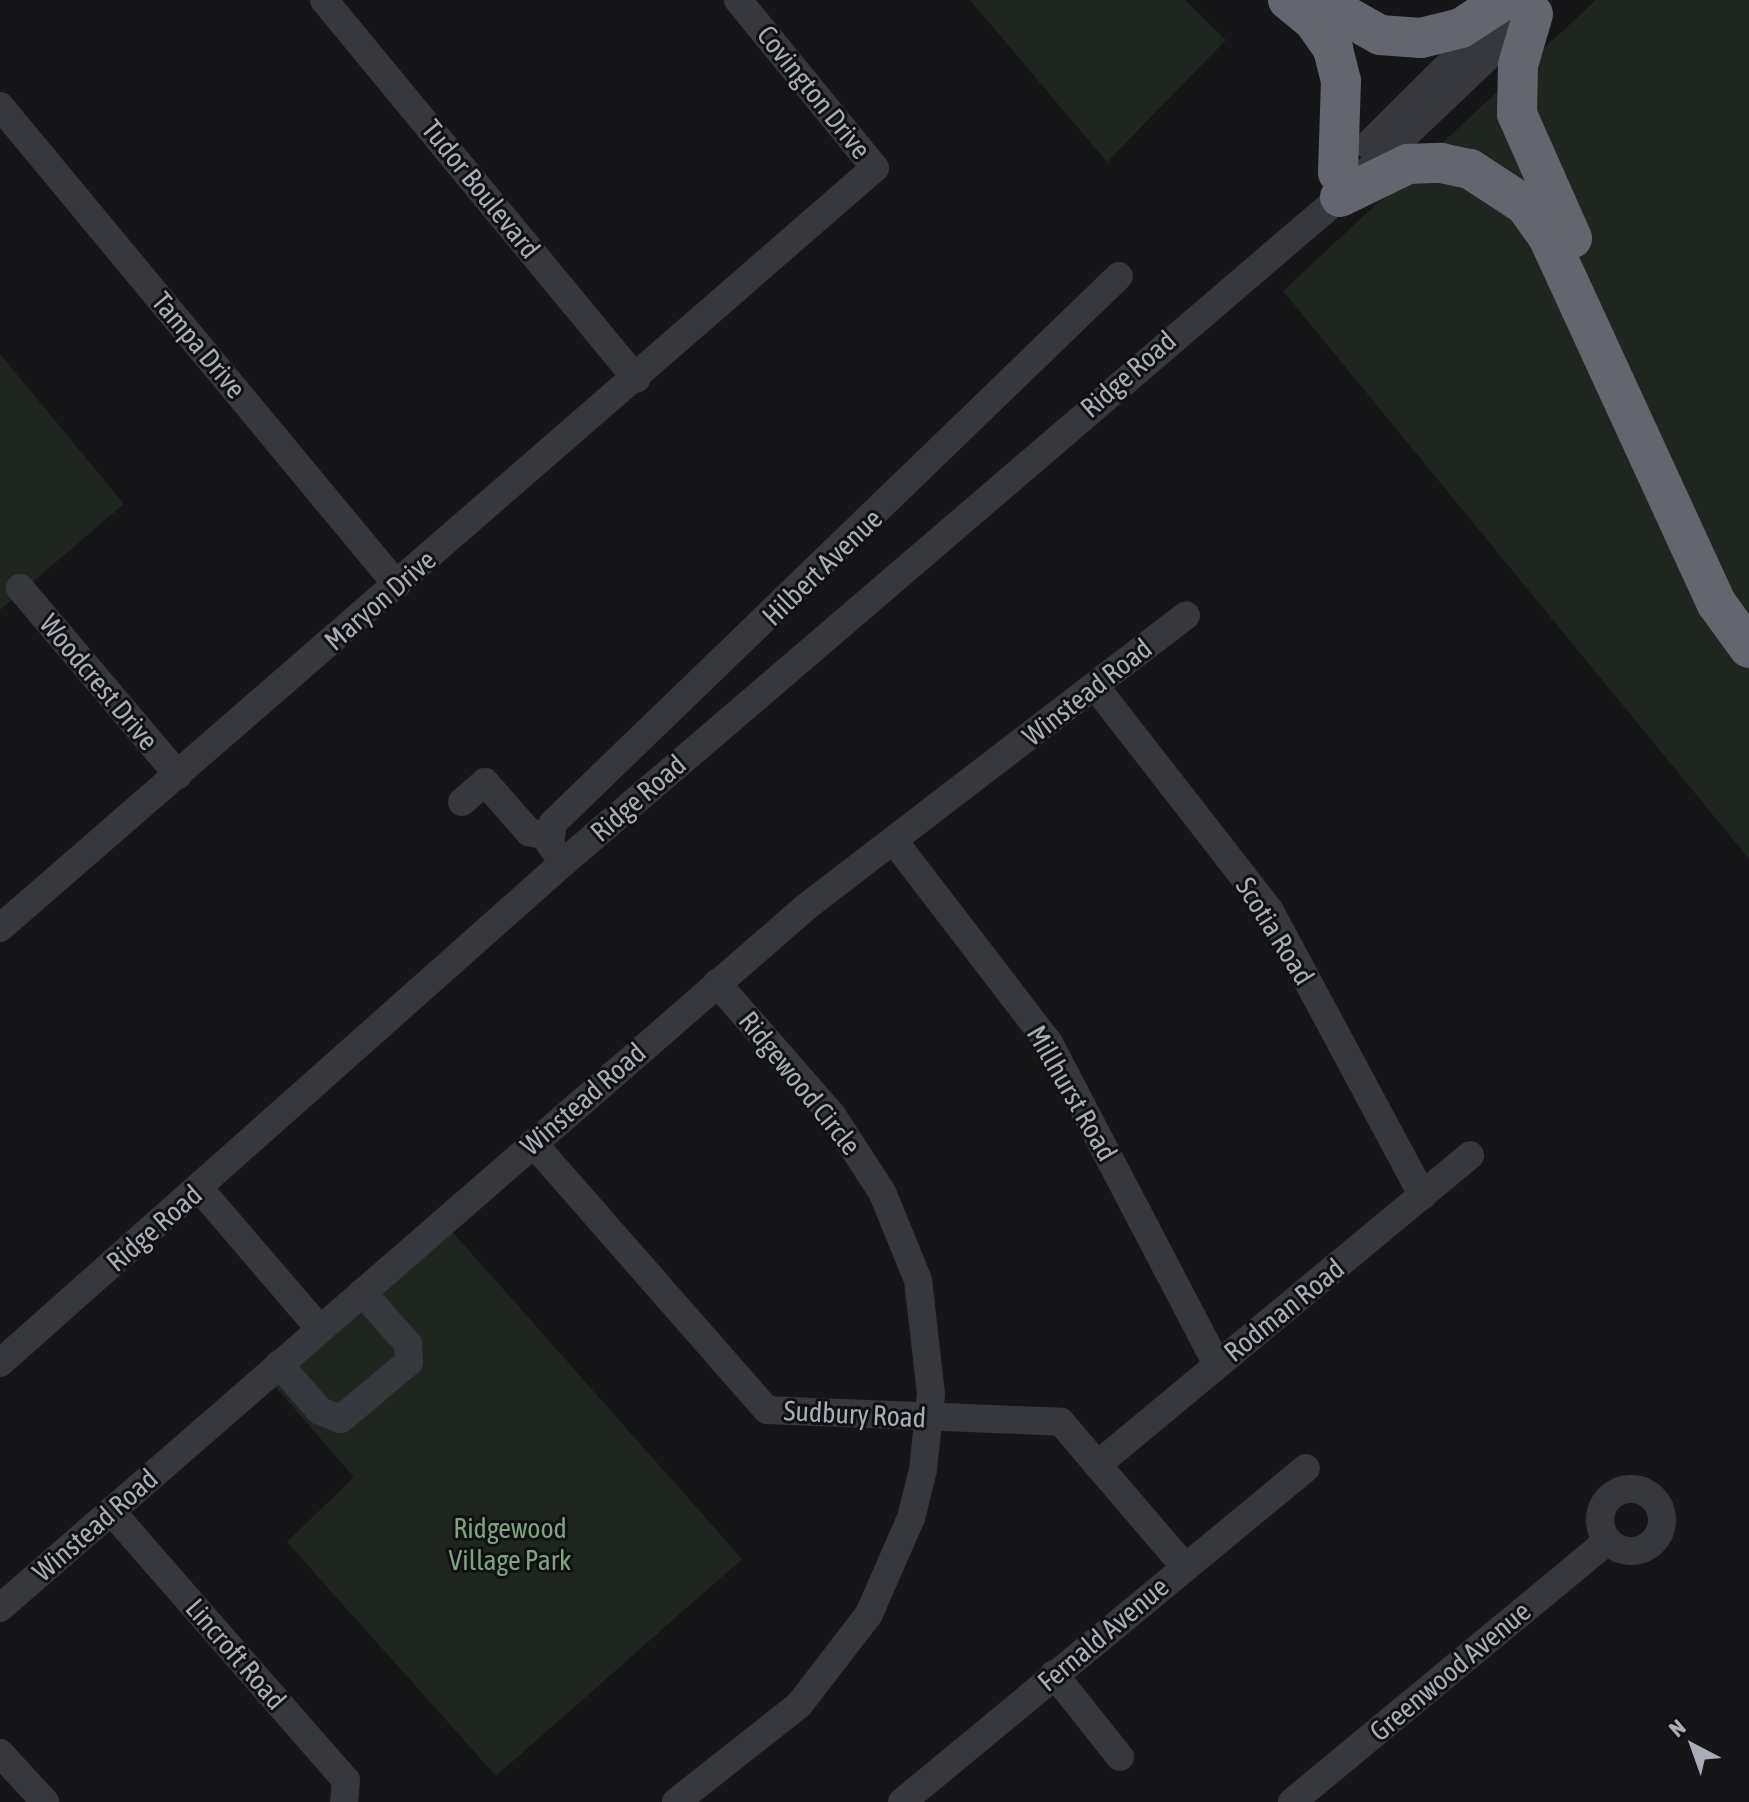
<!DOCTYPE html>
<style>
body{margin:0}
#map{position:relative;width:1749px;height:1802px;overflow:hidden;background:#161618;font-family:"Asap Condensed",sans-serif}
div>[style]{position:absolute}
.green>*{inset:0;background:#1e261f}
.minor>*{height:28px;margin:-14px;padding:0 14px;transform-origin:14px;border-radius:14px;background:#37383d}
.minor>.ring{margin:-14px;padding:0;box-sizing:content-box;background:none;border:28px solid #37383d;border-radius:50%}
.highway>*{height:40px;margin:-20px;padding:0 20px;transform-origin:20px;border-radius:20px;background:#63666e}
span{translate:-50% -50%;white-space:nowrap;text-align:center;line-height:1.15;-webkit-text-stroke:6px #111113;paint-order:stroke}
.street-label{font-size:28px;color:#a8adb8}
.park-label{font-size:28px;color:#7fa381}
.north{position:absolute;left:1653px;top:1706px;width:80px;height:80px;-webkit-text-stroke:6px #111113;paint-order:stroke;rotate:319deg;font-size:22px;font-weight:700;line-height:32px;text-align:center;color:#a8adb8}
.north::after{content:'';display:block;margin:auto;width:28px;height:36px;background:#a8adb8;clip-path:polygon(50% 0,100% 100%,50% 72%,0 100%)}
</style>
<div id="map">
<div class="green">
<i style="clip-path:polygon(970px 0,1185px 0,1226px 40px,1107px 162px)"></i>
<i style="clip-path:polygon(1596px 0,1749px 0,1749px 859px,1283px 291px)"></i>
<i style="clip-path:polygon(0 354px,124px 504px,0 610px)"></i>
<i style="clip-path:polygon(450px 1229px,742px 1559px,496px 1776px,287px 1542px,354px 1477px,274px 1385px)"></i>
</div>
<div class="minor">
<i style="left:324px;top:0;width:491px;rotate:50.5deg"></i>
<i style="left:0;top:106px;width:622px;rotate:50.35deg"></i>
<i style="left:1368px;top:145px;width:175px;rotate:-44.8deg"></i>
<i style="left:20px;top:588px;width:245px;rotate:49.8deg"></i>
<i style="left:1095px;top:686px;width:285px;rotate:52.1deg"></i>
<i style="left:1270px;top:911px;width:323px;rotate:61.8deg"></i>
<i style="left:462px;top:802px;width:30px;rotate:-41deg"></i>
<i style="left:485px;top:782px;width:67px;rotate:48.7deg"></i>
<i style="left:529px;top:832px;width:22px;rotate:13deg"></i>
<i style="left:894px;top:841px;width:255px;rotate:52.5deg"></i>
<i style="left:1049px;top:1043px;width:363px;rotate:62.4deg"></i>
<i style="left:563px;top:863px;width:23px;rotate:-124deg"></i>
<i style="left:550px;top:844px;width:21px;rotate:-82deg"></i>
<i style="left:553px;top:823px;width:787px;rotate:-44.02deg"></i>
<i style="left:0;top:928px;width:1159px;rotate:-40.98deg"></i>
<i style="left:875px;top:168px;width:217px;rotate:-129.2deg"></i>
<i style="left:533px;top:1143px;width:355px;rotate:48.8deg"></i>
<i style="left:767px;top:1410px;width:294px;rotate:2.3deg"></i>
<i style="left:1061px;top:1422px;width:189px;rotate:49.5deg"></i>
<i style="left:199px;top:1188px;width:186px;rotate:49.4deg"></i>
<i style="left:0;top:1363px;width:753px;rotate:-41.61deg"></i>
<i style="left:563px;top:863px;width:1023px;rotate:-40.6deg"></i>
<i style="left:1340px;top:197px;width:263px;rotate:-43.5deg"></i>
<i style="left:279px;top:1364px;width:62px;rotate:48.9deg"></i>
<i style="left:320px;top:1411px;width:22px;rotate:21deg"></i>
<i style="left:341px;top:1419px;width:89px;rotate:-40deg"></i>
<i style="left:409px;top:1362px;width:18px;rotate:-93deg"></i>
<i style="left:408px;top:1344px;width:69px;rotate:-131.5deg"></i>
<i style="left:1097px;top:1465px;width:485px;rotate:-39.7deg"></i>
<i class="ring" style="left:1600px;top:1489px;width:34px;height:34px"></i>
<i style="left:111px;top:1511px;width:357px;rotate:48.9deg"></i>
<i style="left:346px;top:1780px;width:22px;rotate:95deg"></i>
<i style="left:0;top:1608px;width:1068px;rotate:-41.01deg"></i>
<i style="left:806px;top:907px;width:479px;rotate:-37.5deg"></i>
<i style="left:1054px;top:1674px;width:106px;rotate:51.5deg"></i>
<i style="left:0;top:1753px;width:67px;rotate:47.4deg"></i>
<i style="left:676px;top:1802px;width:157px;rotate:-38.3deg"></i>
<i style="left:799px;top:1705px;width:115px;rotate:-52.4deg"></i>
<i style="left:869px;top:1614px;width:105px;rotate:-66.4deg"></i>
<i style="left:911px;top:1518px;width:49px;rotate:-76deg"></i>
<i style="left:923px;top:1470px;width:76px;rotate:-84deg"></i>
<i style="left:931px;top:1394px;width:115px;rotate:-96.5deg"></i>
<i style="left:918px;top:1280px;width:95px;rotate:-112.2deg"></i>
<i style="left:882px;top:1192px;width:92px;rotate:-123deg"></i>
<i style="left:832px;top:1115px;width:175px;rotate:-131.1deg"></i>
<i style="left:902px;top:1802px;width:524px;rotate:-39.58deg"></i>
<i style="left:1292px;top:1802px;width:410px;rotate:-39.6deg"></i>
</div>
<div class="highway">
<i style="left:1288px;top:0;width:32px;rotate:39deg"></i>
<i style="left:1313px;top:20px;width:35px;rotate:55deg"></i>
<i style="left:1333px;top:49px;width:33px;rotate:76deg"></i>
<i style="left:1341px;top:81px;width:92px;rotate:91.9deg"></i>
<i style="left:1318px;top:0;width:71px;rotate:29.4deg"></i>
<i style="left:1380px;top:35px;width:41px;rotate:4.2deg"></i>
<i style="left:1421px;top:38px;width:41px;rotate:-14deg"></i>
<i style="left:1461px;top:28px;width:51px;rotate:-33.1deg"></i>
<i style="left:1533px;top:14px;width:53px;rotate:106.4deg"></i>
<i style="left:1518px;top:65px;width:49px;rotate:91.2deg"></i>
<i style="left:1517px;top:114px;width:136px;rotate:66.1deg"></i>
<i style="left:1340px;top:197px;width:76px;rotate:-25.9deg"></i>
<i style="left:1408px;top:164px;width:33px;rotate:-2deg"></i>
<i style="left:1441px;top:163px;width:30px;rotate:12deg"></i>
<i style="left:1470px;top:169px;width:66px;rotate:33.2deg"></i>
<i style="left:1525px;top:205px;width:39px;rotate:54deg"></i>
<i style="left:1548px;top:237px;width:404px;rotate:65.3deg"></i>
<i style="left:1717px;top:604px;width:54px;rotate:54deg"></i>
</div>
<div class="street-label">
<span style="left:814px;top:92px;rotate:51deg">Covington Drive</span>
<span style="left:481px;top:189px;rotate:51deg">Tudor Boulevard</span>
<span style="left:199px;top:345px;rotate:50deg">Tampa Drive</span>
<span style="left:1128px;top:374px;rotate:-41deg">Ridge Road</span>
<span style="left:822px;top:567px;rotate:-44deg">Hilbert Avenue</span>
<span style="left:380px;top:600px;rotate:-41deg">Maryon Drive</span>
<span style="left:99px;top:682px;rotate:50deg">Woodcrest Drive</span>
<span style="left:1087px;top:692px;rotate:-38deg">Winstead Road</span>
<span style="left:638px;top:798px;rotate:-41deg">Ridge Road</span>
<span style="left:1275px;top:931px;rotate:58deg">Scotia Road</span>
<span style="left:800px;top:1083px;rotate:51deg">Ridgewood Circle</span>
<span style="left:1072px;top:1093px;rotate:60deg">Millhurst Road</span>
<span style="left:583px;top:1099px;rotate:-41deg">Winstead Road</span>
<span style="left:154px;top:1228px;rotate:-41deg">Ridge Road</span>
<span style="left:1284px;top:1310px;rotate:-39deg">Rodman Road</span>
<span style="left:855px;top:1414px;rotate:3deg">Sudbury Road</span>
<span style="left:95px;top:1525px;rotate:-41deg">Winstead Road</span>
<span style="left:1103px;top:1634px;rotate:-40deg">Fernald Avenue</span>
<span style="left:236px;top:1654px;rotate:49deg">Lincroft Road</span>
<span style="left:1450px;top:1671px;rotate:-40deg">Greenwood Avenue</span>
</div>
<div class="park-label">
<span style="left:510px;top:1544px">Ridgewood<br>Village Park</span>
</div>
<div class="north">N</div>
</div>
